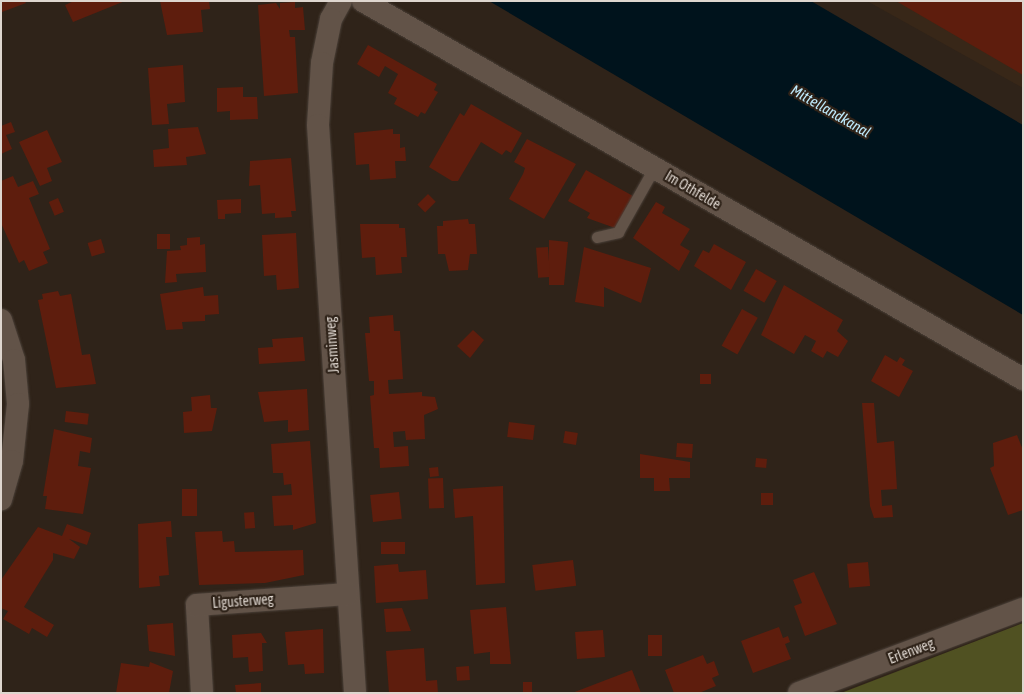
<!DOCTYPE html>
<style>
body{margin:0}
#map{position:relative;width:1024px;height:694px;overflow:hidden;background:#2f2319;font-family:"Asap Condensed",sans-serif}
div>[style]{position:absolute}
.built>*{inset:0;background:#382718}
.green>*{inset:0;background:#505122}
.water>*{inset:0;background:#00131c}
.building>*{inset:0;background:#5e1d0d;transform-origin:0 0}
.roads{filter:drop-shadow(0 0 1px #4b4139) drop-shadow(0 0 1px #4b4139)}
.lane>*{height:11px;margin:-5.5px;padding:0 5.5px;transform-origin:5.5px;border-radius:5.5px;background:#625348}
.street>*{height:22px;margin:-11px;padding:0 11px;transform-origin:11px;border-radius:11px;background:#625348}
span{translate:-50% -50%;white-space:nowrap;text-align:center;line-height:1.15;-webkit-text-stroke:4.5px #2f2319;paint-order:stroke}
.street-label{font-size:14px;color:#ded6cf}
.water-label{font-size:15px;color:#bfebfd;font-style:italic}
.frame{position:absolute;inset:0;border:2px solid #ded6cf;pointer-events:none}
</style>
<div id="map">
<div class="built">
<i style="clip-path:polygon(867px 1px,1023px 1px,1023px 88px)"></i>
</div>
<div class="green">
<i style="clip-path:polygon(1023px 623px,1023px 693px,841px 693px)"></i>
</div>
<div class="water">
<i style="clip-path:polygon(489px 1px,811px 1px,1023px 125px,1023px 315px)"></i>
</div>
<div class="building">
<i style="clip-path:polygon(1px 1px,25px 1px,26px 3px,2px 12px)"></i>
<i style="clip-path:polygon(74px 1px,125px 1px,73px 22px,65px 5px)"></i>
<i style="clip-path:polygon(160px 1px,209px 1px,210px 9px,201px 10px,203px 32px,167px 35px)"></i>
<i style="clip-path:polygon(896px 1px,1023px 1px,1023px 75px)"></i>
<i style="clip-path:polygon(295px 2px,295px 8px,303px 7px,305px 30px,289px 30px,290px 37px,295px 37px,298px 93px,264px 96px,258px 5px,276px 3px,280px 9px,280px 3px)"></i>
<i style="clip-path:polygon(368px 45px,437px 84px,434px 90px,438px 92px,425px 114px,421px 112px,418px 117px,394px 104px,397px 98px,388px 93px,398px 74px,385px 66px,379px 77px,357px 64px)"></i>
<i style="clip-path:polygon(183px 65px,185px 102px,167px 104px,169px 124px,152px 125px,148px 68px)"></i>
<i style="clip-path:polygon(243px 87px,243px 97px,257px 97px,258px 119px,230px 120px,230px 111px,217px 112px,217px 88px)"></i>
<i style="clip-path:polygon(471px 104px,522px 133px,511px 153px,506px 150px,502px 155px,481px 142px,458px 181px,452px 181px,429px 167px,460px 113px,464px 116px)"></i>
<i style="clip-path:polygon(11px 122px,15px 132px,6px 135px,12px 149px,1px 154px,1px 126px)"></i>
<i style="clip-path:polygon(198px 127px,206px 154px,186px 157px,187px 165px,154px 167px,153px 150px,169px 148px,168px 129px)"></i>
<i style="clip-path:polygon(393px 129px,393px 134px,400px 134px,400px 148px,405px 147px,406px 161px,395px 161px,396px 178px,370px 180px,369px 164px,356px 165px,354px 133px)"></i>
<i style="clip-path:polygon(47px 130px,62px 162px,47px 168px,52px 181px,40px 186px,19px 142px)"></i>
<i style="clip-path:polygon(527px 139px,576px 164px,544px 219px,509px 199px,523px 174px,525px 168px,514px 162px)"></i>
<i style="clip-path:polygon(291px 158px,296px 211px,291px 211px,292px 217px,275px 218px,275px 213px,262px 214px,260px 185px,249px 186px,250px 161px)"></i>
<i style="clip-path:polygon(586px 170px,633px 196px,615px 228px,587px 218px,590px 213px,568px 201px)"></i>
<i style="clip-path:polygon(13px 176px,18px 187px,33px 181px,39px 194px,29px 198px,50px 249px,43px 252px,48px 263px,29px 271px,24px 260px,19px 263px,1px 223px,1px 181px)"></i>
<i style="left:428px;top:194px;width:11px;height:15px;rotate:45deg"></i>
<i style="left:58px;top:198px;width:15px;height:10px;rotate:67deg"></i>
<i style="clip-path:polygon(241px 199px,241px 213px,225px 214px,225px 219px,218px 219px,217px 200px)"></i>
<i style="clip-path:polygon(656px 202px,665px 207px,662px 213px,690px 229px,680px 245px,690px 251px,679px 271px,633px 238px)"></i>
<i style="clip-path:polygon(468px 219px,469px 224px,475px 224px,477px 254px,470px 254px,468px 270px,449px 271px,445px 254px,438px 254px,437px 226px,443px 226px,443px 221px)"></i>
<i style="clip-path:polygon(360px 224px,399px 224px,399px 228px,405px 228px,407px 257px,401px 257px,402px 273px,376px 275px,375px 257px,362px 258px)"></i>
<i style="clip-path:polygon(296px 233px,299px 288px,277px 290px,276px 275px,264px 276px,262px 235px)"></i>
<i style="left:157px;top:234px;width:13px;height:15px"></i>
<i style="clip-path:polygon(200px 237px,200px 245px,205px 244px,206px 272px,176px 274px,177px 282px,165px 283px,167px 251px,181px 250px,180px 246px,187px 245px,187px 238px)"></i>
<i style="left:101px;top:239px;width:14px;height:14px;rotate:73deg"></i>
<i style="clip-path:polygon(549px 240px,568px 242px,564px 285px,549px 285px)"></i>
<i style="clip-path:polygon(714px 244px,746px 262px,731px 290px,694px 266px,703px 250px,709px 253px)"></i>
<i style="left:548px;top:247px;width:30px;height:12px;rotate:86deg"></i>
<i style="clip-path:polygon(584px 247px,651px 268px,641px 303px,604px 287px,604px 307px,575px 302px)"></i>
<i style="left:756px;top:269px;width:24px;height:25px;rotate:30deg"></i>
<i style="clip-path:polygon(784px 285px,843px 320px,837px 331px,848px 341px,838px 357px,827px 351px,823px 358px,811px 351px,816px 341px,805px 335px,794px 354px,761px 335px)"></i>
<i style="clip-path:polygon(203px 287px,204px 296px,218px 295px,219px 314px,205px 315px,205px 321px,182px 322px,183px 329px,166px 330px,160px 294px)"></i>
<i style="clip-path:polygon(58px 291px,60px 296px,71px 294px,82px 355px,90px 354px,96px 384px,56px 388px,38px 300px,43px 299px,42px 294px)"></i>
<i style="left:742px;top:309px;width:18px;height:42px;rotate:29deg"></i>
<i style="clip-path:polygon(393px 315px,394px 331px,400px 331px,403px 379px,388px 380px,389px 394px,422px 392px,422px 396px,435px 397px,438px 409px,424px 415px,425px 439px,406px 440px,405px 431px,393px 432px,394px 447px,408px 446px,409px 466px,380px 468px,379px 448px,374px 448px,370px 396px,374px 395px,374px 381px,369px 381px,365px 333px,370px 333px,369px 317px)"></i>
<i style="clip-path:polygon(473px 330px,484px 340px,470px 358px,457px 346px)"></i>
<i style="clip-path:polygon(303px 337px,305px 361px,259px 364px,258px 348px,273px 347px,272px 339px)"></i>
<i style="clip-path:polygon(885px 355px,897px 362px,900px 357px,905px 360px,902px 365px,913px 371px,899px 397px,871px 381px)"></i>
<i style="left:700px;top:374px;width:11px;height:10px"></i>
<i style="clip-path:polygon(307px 389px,309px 430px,288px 432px,288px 420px,264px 422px,258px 392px)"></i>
<i style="clip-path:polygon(210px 395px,211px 408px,217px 408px,212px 431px,184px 433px,183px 412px,192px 411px,191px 397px)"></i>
<i style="clip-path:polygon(862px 403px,874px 403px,877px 443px,894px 441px,897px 489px,881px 490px,882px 506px,892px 505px,893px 517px,874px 518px,870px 506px)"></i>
<i style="left:66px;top:411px;width:23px;height:11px;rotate:7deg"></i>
<i style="left:509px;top:422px;width:26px;height:15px;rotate:7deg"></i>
<i style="clip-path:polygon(54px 429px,92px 438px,90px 453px,80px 451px,78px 466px,91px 468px,83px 514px,45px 509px,47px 496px,43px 496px)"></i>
<i style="left:565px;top:431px;width:13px;height:12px;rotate:9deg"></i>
<i style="clip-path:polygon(1017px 435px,1023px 450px,1023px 510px,1008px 515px,990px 468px,994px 466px,993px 443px)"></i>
<i style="clip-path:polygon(310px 441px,316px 523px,293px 530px,293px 525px,274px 526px,272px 496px,292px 495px,291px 484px,284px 485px,283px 473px,273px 473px,271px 444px)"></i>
<i style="left:677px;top:443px;width:16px;height:14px;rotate:4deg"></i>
<i style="clip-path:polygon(640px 454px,690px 462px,690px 478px,669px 478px,670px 491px,654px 491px,654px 478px,640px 478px)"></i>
<i style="left:756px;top:458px;width:11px;height:9px;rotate:5deg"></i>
<i style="left:438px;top:467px;width:9px;height:9px;rotate:84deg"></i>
<i style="left:443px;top:478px;width:30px;height:15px;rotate:88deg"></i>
<i style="clip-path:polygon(503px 486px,505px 583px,476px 585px,473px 516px,455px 518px,453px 489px)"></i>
<i style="left:182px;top:489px;width:15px;height:27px"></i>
<i style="left:399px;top:492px;width:27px;height:29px;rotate:84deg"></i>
<i style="left:761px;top:493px;width:12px;height:12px"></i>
<i style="left:254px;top:512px;width:16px;height:10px;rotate:86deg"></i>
<i style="clip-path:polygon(171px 521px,172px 537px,166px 537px,169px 575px,159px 576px,160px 586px,139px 588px,138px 524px)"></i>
<i style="clip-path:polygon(67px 524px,91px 533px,87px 545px,69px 539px,80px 547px,74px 559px,53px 553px,53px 560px,24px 607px,54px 625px,47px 637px,32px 628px,29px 634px,3px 619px,8px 611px,1px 608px,1px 580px,38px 527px,62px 536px)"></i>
<i style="clip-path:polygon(222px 531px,223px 542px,234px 541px,235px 552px,303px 550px,304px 575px,265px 583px,199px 585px,195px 532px)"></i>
<i style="left:405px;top:542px;width:12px;height:24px;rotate:90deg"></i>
<i style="left:573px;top:560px;width:26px;height:41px;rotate:83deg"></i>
<i style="left:868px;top:562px;width:24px;height:21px;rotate:85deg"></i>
<i style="clip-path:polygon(398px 564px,399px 572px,426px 570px,428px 599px,376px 603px,374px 566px)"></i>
<i style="clip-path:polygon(814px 572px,837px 624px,805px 636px,794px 606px,802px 603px,793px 580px)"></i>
<i style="clip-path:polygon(506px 607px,511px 664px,490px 664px,490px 652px,474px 654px,470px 610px)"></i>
<i style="clip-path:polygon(402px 608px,411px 631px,386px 632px,384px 609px)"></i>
<i style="clip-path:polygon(173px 623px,175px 656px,149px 651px,147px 625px)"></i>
<i style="clip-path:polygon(779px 627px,783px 638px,788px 636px,790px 642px,785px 644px,791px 659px,753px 673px,741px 641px)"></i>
<i style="clip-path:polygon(323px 629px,324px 673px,305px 674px,304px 664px,288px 665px,285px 632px)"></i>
<i style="left:603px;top:630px;width:27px;height:28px;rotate:86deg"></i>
<i style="clip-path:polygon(261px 633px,267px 643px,262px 643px,263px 671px,249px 672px,248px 657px,233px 658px,232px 635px)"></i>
<i style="left:662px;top:635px;width:21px;height:14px;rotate:90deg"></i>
<i style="clip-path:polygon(424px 648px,426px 681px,437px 680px,438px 693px,389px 693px,386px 651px)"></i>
<i style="clip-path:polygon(703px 655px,707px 664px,714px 661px,719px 675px,712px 678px,716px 686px,699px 693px,674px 693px,665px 670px)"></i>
<i style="clip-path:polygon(150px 662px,173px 671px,169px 693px,116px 693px,121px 663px,149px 667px)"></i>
<i style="left:469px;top:666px;width:14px;height:13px;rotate:86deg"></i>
<i style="clip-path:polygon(632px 670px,641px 693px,572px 693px)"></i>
<i style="left:523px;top:682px;width:9px;height:11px"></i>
<i style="clip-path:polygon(261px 683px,261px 693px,236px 693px,235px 685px)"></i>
</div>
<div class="roads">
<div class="lane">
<i style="left:597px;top:237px;width:22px;rotate:-13deg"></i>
<i style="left:618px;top:232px;width:73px;rotate:-60.6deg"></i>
</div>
<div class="street">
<i style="left:341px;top:1px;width:21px;rotate:119deg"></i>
<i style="left:331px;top:19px;width:45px;rotate:101.6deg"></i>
<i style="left:322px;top:63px;width:62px;rotate:93.7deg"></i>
<i style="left:318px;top:125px;width:569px;rotate:86.27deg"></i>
<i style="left:363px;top:1px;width:761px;rotate:29.8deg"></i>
<i style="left:1px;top:320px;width:42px;rotate:72deg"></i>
<i style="left:14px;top:360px;width:44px;rotate:84.8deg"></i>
<i style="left:18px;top:404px;width:57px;rotate:96deg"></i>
<i style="left:12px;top:461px;width:40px;rotate:106deg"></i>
<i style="left:202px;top:693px;width:88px;rotate:-93.3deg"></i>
<i style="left:197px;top:605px;width:150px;rotate:-4.2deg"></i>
<i style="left:799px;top:693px;width:239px;rotate:-20.6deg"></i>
</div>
</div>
<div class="street-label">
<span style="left:693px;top:190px;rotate:30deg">Im Othfelde</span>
<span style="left:332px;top:345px;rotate:-94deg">Jasminweg</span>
<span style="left:243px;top:601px;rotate:-4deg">Ligusterweg</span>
<span style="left:911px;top:651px;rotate:-21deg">Erlenweg</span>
</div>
<div class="water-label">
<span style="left:831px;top:111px;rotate:30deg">Mittellandkanal</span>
</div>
<div class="frame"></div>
</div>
